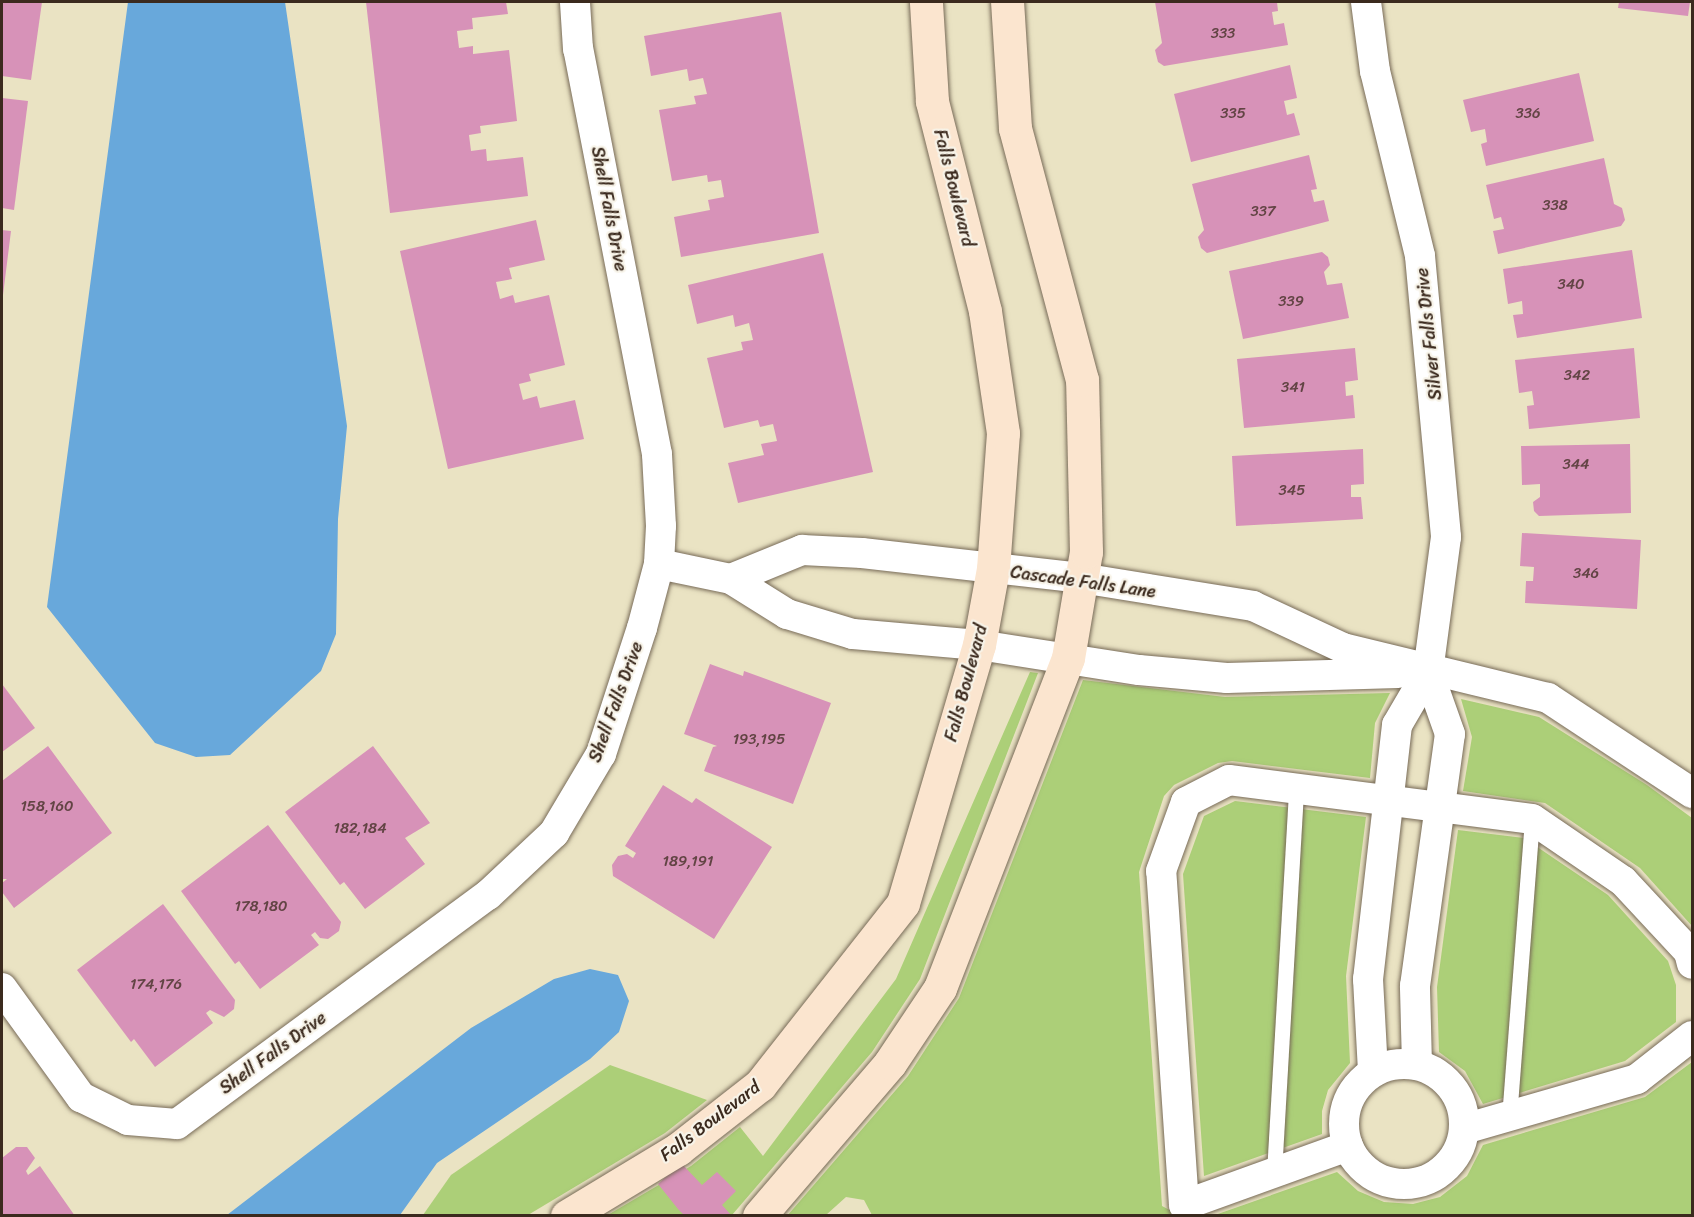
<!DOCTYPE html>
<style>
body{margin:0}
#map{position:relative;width:1694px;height:1217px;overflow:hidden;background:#eae3c3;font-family:Sriracha,sans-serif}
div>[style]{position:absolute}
.green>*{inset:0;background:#accf78}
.water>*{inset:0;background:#68a8db}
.building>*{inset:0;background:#d792b8}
.roads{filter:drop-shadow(0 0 2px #786b58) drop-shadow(0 0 2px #786b58)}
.lane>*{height:15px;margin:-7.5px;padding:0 7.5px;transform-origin:7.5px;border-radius:7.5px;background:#fff}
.street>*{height:30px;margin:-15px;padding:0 15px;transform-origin:15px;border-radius:15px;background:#fff}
.street>.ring{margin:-15px;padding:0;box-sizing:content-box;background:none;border:30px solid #fff;border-radius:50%}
.secondary>*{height:33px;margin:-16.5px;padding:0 16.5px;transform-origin:16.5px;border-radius:16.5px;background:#fbe5cf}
span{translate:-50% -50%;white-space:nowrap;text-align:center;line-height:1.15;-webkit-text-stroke:4.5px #f7f3e8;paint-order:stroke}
.number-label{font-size:15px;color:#624444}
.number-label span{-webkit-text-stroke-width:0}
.street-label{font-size:18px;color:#3b2a1e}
.frame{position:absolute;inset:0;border:3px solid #3b2a1e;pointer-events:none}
</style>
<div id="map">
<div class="green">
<i style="clip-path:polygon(1030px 672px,1038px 673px,920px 979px,872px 1052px,732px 1215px,606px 1216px,691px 1166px,740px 1127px,763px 1156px,896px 979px)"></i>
<i style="clip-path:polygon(1083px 680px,1225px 697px,1390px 693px,1375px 723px,1370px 778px,1232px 761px,1218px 763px,1174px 785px,1164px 796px,1139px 872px,1162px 1206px,1179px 1215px,872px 1215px,864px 1200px,846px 1197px,826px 1215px,787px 1216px,908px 1076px,959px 998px)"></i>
<i style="clip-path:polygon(1461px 699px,1539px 717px,1647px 785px,1692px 818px,1692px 926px,1640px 868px,1545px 803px,1463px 791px,1472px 737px)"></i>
<i style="clip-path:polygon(1235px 801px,1366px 817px,1346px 976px,1350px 1063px,1328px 1090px,1322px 1111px,1322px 1134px,1204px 1176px,1183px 874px,1204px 816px)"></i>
<i style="clip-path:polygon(1458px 830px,1524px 838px,1608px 895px,1668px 961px,1676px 985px,1676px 1022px,1625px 1061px,1483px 1104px,1465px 1071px,1439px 1052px,1437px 987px)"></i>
<i style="clip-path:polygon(1692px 1062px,1692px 1215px,1215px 1215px,1337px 1172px,1358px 1191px,1384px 1202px,1413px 1204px,1440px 1197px,1467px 1176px,1483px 1145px,1645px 1097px)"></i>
<i style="clip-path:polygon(610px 1065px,707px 1100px,665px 1133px,528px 1215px,423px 1215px,451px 1175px)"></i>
</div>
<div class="water">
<i style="clip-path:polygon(128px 2px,285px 2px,347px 426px,338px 519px,336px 634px,321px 671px,230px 755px,196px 757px,155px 743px,47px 607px)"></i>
<i style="clip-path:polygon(590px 969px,618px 975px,629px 1001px,619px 1032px,590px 1059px,437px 1163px,400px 1215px,227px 1215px,471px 1028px,554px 979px)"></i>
</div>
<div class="building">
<i style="clip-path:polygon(2px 2px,42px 2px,31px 80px,2px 76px)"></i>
<i style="clip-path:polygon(366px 2px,506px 2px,508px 14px,472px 18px,473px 29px,457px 31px,459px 48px,473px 46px,473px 54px,509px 50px,517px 121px,480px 126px,481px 133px,469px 135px,471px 151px,486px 149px,487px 161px,523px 157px,528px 196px,390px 213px)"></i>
<i style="clip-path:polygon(1155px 2px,1277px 2px,1278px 11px,1272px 12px,1274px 25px,1284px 23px,1288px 45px,1164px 66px,1158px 62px,1155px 50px,1162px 43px)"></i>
<i style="clip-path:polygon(1619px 2px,1690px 2px,1688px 16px,1618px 8px)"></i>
<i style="clip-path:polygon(781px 12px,819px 233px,681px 257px,674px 217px,710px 210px,708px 200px,724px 197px,721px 180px,708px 182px,707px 175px,672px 181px,659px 110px,696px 104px,694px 96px,707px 94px,703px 78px,689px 81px,687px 69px,651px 76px,644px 36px)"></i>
<i style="clip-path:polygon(1290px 65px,1297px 98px,1284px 101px,1287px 115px,1294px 113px,1300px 135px,1191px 162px,1174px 94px)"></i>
<i style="clip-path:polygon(1579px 73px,1594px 141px,1486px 166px,1481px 144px,1487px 142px,1485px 129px,1471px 132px,1463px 100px)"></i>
<i style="clip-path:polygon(2px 98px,28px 101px,14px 210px,2px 208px)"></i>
<i style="clip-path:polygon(1309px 155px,1317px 189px,1311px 190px,1314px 202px,1324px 200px,1329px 221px,1207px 253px,1201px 248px,1198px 237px,1204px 230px,1192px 184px)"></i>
<i style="clip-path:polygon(1604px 158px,1614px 204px,1622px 208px,1625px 220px,1621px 226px,1498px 254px,1493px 231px,1504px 229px,1501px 217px,1494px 219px,1486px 185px)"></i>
<i style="clip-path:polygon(536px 220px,545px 260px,509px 268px,512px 279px,496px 282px,500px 299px,513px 295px,515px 303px,549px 295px,565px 365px,529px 374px,531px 381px,519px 384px,523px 400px,537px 396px,540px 408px,575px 400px,584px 439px,448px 469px,400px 251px)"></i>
<i style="clip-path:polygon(2px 230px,11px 231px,3px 295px,2px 295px)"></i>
<i style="clip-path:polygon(1632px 250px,1642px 318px,1517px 338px,1513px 315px,1523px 314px,1522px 301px,1508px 304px,1503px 269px)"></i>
<i style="clip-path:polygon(1322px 252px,1328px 257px,1330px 265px,1324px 272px,1327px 285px,1342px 283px,1349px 318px,1243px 339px,1229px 271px)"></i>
<i style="clip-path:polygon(823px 253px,873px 472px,738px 503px,728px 463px,764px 455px,761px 444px,777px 441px,773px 424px,760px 427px,758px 420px,724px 428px,707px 358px,743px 350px,741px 342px,753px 340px,749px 323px,735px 327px,733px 315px,697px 324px,688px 285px)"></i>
<i style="clip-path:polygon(1355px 348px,1358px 380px,1345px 382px,1346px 396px,1353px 395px,1355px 418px,1244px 428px,1237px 359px)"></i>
<i style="clip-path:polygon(1634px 348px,1640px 418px,1529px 429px,1527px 406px,1534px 405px,1532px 391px,1519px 393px,1515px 360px)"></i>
<i style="clip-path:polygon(1630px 444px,1631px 513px,1539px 516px,1534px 511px,1533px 502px,1540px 497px,1540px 484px,1522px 485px,1521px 446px)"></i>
<i style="clip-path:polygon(1363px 449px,1364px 484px,1351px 485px,1351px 497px,1361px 497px,1363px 519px,1236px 526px,1232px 456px)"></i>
<i style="clip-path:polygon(1522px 533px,1641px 540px,1637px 609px,1525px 603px,1526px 581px,1533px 581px,1534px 567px,1520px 566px)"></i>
<i style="clip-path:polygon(710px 664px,743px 676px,744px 671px,831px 703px,793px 804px,704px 771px,713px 747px,717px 746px,684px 734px)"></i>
<i style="clip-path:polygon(2px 684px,35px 728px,2px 752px)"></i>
<i style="clip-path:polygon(48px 746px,112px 833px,14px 908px,2px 892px,2px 883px,7px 879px,2px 879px,2px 781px)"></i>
<i style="clip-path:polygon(373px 746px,430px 823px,405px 838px,425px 864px,365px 909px,344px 882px,340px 885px,285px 812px)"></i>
<i style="clip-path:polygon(663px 785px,692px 803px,696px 798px,772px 847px,714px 939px,613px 876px,612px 865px,618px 856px,627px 854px,633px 858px,636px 853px,625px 846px)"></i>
<i style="clip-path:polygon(268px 825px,341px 922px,339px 931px,328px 939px,320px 938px,315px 932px,311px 935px,319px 945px,260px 989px,239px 961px,235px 964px,181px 891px)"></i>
<i style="clip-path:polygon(163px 904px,235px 1000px,234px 1009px,224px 1017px,210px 1010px,206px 1013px,213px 1023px,155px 1067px,134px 1039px,131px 1042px,77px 970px)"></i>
<i style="clip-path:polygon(16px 1147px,27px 1147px,35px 1158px,26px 1171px,28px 1175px,40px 1166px,75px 1216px,2px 1216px,2px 1158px)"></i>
<i style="clip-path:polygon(681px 1163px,702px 1185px,717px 1172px,736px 1191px,722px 1205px,732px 1216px,685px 1216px,678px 1209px,658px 1184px)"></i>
</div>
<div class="roads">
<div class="lane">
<i style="left:1509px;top:1118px;width:300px;rotate:-85.6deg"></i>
<i style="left:1274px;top:1173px;width:385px;rotate:-86.7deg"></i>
</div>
<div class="street">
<i style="left:1366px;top:2px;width:70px;rotate:82.6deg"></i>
<i style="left:1375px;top:71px;width:190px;rotate:76.3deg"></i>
<i style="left:1420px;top:256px;width:282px;rotate:84.7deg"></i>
<i style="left:1446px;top:537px;width:136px;rotate:97.6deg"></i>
<i style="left:1428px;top:672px;width:61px;rotate:120.3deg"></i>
<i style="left:1397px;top:725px;width:256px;rotate:96.5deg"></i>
<i style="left:1368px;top:979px;width:93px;rotate:86.9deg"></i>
<i style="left:659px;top:564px;width:74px;rotate:11.8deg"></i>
<i style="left:731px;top:579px;width:66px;rotate:32deg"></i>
<i style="left:787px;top:614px;width:69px;rotate:16.9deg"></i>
<i style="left:853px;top:634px;width:126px;rotate:5deg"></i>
<i style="left:979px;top:645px;width:162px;rotate:8.9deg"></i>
<i style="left:1139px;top:670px;width:88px;rotate:5.2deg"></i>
<i style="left:1227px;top:678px;width:171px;rotate:-1.7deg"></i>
<i style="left:731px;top:579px;width:77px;rotate:-22.2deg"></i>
<i style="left:802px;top:550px;width:60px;rotate:2.9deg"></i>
<i style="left:862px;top:553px;width:220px;rotate:6.5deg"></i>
<i style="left:1081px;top:578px;width:174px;rotate:9.2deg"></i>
<i style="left:1253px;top:606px;width:99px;rotate:25deg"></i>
<i style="left:1343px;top:648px;width:211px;rotate:13.7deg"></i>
<i style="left:1548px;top:698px;width:173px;rotate:33.4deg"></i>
<i style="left:2px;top:988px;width:135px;rotate:54.1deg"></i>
<i style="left:81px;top:1097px;width:52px;rotate:26.1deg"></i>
<i style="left:128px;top:1120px;width:49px;rotate:4.7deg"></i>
<i style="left:177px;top:1124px;width:386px;rotate:-36.4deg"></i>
<i style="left:488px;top:895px;width:91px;rotate:-43.2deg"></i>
<i style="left:554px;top:833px;width:92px;rotate:-59.3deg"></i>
<i style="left:601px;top:754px;width:133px;rotate:-72deg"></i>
<i style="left:642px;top:628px;width:66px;rotate:-75.1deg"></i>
<i style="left:659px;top:564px;width:38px;rotate:-87deg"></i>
<i style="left:661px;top:526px;width:72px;rotate:-93.2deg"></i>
<i style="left:657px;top:454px;width:413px;rotate:-101deg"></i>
<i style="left:578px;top:49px;width:47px;rotate:-93.7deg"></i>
<i class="ring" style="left:1344px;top:1064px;width:90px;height:90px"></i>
<i style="left:1417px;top:1065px;width:79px;rotate:-91.5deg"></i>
<i style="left:1415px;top:986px;width:254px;rotate:-82.1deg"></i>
<i style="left:1450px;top:734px;width:66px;rotate:-109.5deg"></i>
<i style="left:1464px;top:1129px;width:180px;rotate:-16.1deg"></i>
<i style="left:1637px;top:1079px;width:70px;rotate:-38deg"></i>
<i style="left:1348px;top:1146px;width:174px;rotate:160.2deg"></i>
<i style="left:1184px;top:1205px;width:335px;rotate:-93.9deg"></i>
<i style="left:1161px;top:871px;width:73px;rotate:-70.1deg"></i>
<i style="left:1186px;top:802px;width:48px;rotate:-27.1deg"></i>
<i style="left:1229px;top:780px;width:305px;rotate:7.3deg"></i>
<i style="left:1532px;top:819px;width:110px;rotate:34.3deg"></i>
<i style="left:1623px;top:881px;width:97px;rotate:47.1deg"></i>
<i style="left:1689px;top:952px;width:12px;rotate:76deg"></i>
</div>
<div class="secondary">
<i style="left:567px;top:1216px;width:130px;rotate:-31.1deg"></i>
<i style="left:678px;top:1149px;width:104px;rotate:-38deg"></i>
<i style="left:760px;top:1085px;width:231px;rotate:-51.8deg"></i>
<i style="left:903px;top:903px;width:269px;rotate:-73.6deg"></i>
<i style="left:979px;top:645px;width:77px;rotate:-79.6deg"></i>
<i style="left:993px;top:569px;width:136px;rotate:-85.8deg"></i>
<i style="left:1003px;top:433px;width:123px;rotate:-98.4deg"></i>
<i style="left:985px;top:311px;width:217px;rotate:-104.2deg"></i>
<i style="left:932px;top:101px;width:99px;rotate:-93.5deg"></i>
<i style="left:759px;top:1216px;width:201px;rotate:-49.4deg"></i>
<i style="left:890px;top:1063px;width:90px;rotate:-56.3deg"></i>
<i style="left:940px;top:988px;width:354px;rotate:-68.8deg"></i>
<i style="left:1068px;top:658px;width:108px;rotate:-80.4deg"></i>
<i style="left:1086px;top:552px;width:172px;rotate:-91.3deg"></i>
<i style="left:1082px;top:380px;width:261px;rotate:-104.9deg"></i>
<i style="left:1015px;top:128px;width:126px;rotate:-93.6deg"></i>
</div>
</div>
<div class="number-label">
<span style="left:1223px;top:34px">333</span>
<span style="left:1233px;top:114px">335</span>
<span style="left:1528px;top:114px">336</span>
<span style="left:1555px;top:206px">338</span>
<span style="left:1263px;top:212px">337</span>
<span style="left:1571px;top:285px">340</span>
<span style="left:1291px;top:302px">339</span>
<span style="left:1577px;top:376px">342</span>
<span style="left:1293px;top:388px">341</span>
<span style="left:1576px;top:465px">344</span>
<span style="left:1292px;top:491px">345</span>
<span style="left:1586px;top:574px">346</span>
<span style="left:759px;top:740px">193,195</span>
<span style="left:47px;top:807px">158,160</span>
<span style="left:360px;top:829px">182,184</span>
<span style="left:688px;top:862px">189,191</span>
<span style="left:261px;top:907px">178,180</span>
<span style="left:156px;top:985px">174,176</span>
</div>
<div class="street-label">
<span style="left:954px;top:188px;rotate:76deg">Falls Boulevard</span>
<span style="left:609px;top:209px;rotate:79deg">Shell Falls Drive</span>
<span style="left:1429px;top:334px;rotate:-96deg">Silver Falls Drive</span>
<span style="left:1083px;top:582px;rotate:8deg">Cascade Falls Lane</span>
<span style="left:966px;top:683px;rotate:-75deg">Falls Boulevard</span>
<span style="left:616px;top:702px;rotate:-70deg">Shell Falls Drive</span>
<span style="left:273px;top:1053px;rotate:-36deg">Shell Falls Drive</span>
<span style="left:710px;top:1121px;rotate:-37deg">Falls Boulevard</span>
</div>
<div class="frame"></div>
</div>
